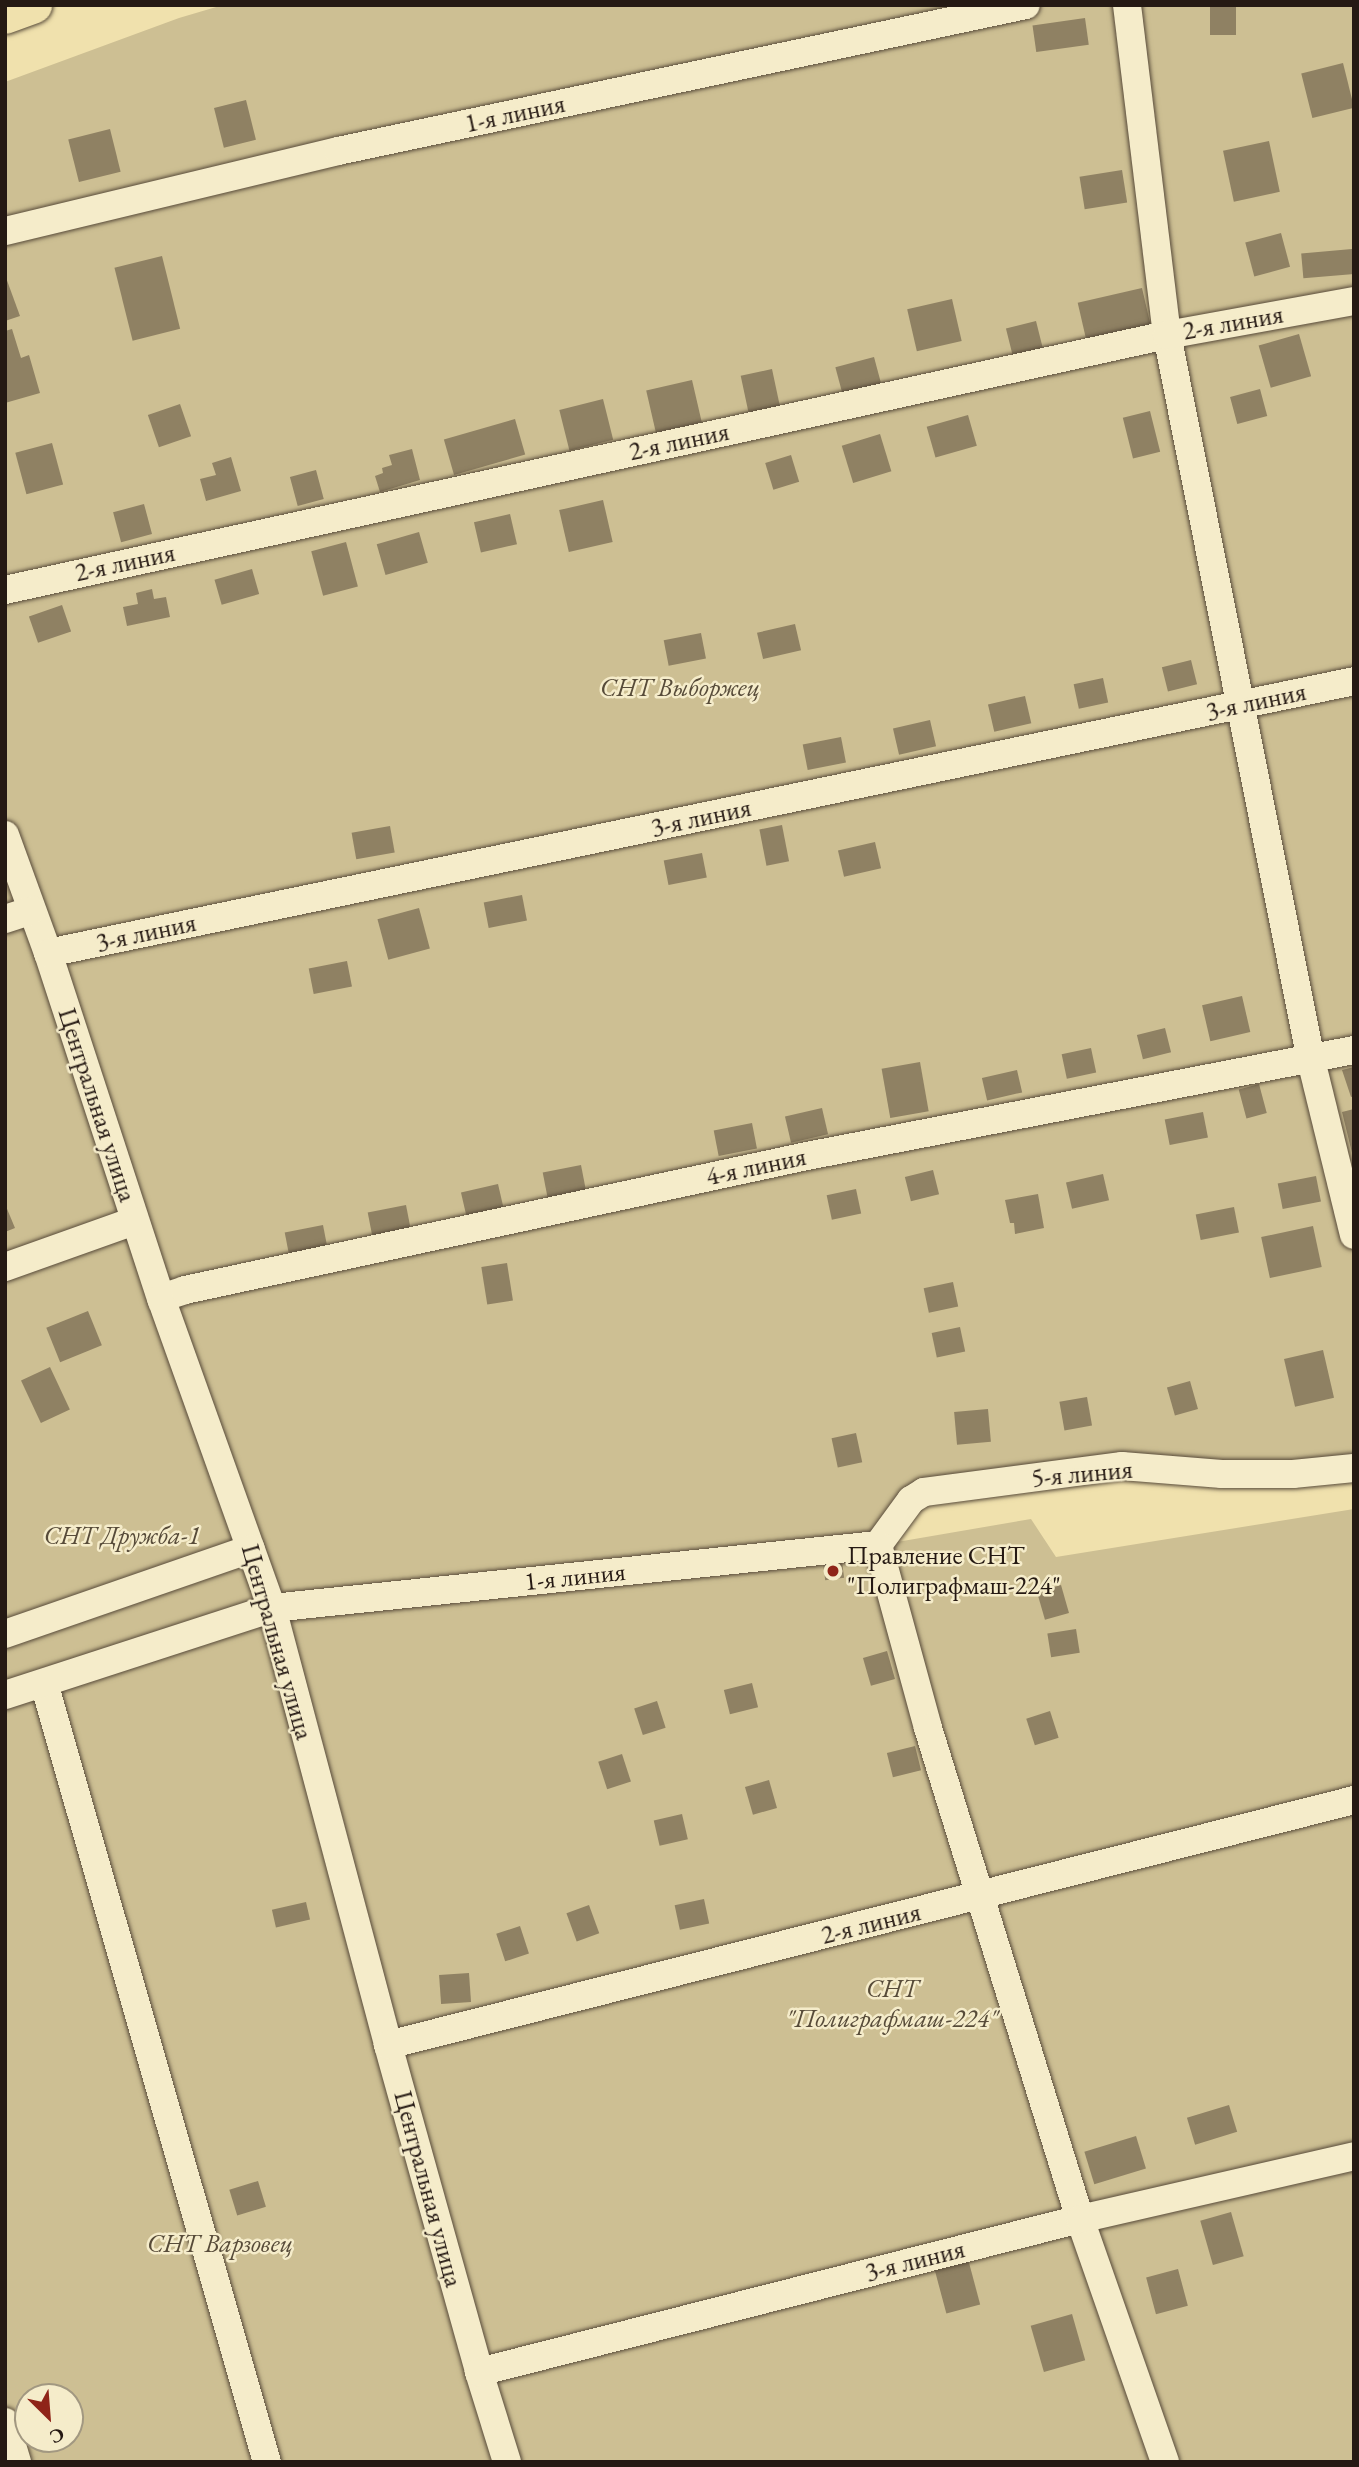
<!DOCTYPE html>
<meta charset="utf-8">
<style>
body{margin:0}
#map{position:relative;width:1359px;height:2467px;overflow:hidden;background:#f0e1ad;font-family:"EB Garamond",serif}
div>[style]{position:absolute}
.green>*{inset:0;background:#cdbf93}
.building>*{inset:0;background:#8f8163;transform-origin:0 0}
.roads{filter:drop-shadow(0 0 2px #584b3a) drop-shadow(0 0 2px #584b3a)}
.street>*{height:28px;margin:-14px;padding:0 14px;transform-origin:14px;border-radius:14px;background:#f5ecca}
.primary>*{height:38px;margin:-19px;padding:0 19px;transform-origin:19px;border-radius:19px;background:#f0e1ad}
.dots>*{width:19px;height:19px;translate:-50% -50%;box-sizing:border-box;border:4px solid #f5ecca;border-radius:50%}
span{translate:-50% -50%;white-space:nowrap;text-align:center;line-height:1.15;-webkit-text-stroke:5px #f5ecca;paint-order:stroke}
.street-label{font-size:26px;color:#251913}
.park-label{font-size:26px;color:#574b39;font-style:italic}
.poi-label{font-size:26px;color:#251913}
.left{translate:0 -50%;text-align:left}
.frame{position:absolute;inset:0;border:7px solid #251913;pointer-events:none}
.north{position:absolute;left:14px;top:2383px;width:70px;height:70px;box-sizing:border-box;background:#f5ecca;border:2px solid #a29881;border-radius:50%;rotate:155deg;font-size:19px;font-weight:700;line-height:28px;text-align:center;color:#251913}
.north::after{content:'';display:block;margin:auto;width:24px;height:32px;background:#8f2418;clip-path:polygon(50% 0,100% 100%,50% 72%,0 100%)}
</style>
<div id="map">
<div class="green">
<i style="clip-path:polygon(evenodd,223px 5px,1354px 5px,1354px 1468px,1128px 1473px,924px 1492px,897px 1542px,1031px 1519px,1056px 1557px,1354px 1509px,1354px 2462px,5px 2462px,5px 82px,179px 18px,223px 5px,28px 2397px,70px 2397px,70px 2439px,28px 2439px,28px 2397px)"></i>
</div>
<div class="building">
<i style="left:1210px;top:5px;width:26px;height:30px"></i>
<i style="left:1085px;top:18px;width:27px;height:53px;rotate:82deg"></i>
<i style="left:1343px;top:63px;width:46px;height:43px;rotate:76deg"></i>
<i style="left:246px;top:100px;width:41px;height:33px;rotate:76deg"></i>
<i style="left:110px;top:129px;width:44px;height:43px;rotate:76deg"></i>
<i style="left:1269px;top:141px;width:52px;height:47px;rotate:78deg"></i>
<i style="left:1122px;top:170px;width:33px;height:43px;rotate:81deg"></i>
<i style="left:1281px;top:233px;width:35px;height:37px;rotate:75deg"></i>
<i style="left:1352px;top:249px;width:25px;height:51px;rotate:85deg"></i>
<i style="left:162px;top:256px;width:75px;height:49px;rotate:76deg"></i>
<i style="clip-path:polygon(5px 275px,20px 316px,5px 321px)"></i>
<i style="left:1142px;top:288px;width:39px;height:66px;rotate:77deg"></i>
<i style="left:952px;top:299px;width:43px;height:46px;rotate:77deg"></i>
<i style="left:1036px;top:321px;width:30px;height:31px;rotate:76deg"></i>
<i style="clip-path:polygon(12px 329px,21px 358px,29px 355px,40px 393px,5px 403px,5px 331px)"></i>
<i style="left:1299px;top:334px;width:44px;height:42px;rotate:74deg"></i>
<i style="left:874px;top:357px;width:30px;height:40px;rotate:75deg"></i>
<i style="left:772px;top:369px;width:42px;height:32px;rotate:78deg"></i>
<i style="left:692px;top:380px;width:44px;height:47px;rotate:77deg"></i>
<i style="left:1260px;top:389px;width:28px;height:31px;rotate:75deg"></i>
<i style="left:603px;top:399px;width:42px;height:45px;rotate:76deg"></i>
<i style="left:180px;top:404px;width:34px;height:34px;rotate:71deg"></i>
<i style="left:1150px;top:411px;width:42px;height:28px;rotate:76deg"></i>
<i style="left:968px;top:415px;width:32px;height:43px;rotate:74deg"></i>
<i style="left:515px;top:419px;width:37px;height:74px;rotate:74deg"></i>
<i style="left:880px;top:434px;width:39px;height:40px;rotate:73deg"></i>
<i style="left:52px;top:443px;width:43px;height:38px;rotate:75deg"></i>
<i style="clip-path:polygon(412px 449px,420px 480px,380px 492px,375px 476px,383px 473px,382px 468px,392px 465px,389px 455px)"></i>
<i style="left:791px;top:455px;width:28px;height:27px;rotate:73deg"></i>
<i style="clip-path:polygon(231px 457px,241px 491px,206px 501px,200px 479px,216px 475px,212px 463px)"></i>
<i style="left:316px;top:470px;width:30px;height:27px;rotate:75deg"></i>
<i style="left:603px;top:500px;width:43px;height:45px;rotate:77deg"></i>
<i style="left:144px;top:504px;width:31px;height:32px;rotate:75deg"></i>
<i style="left:510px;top:514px;width:31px;height:37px;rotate:77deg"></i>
<i style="left:419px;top:532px;width:32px;height:44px;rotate:74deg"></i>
<i style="left:346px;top:542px;width:46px;height:36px;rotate:75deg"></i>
<i style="left:252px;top:569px;width:26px;height:39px;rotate:74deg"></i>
<i style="clip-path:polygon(152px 589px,154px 599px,166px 597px,170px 617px,127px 626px,123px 607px,138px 604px,136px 593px)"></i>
<i style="left:62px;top:605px;width:28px;height:35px;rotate:71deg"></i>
<i style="left:795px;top:624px;width:27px;height:39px;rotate:77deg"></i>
<i style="left:701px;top:633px;width:26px;height:38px;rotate:79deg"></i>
<i style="left:1191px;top:660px;width:25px;height:30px;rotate:76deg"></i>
<i style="left:1103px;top:678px;width:25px;height:30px;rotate:78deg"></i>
<i style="left:1025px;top:696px;width:28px;height:38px;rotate:77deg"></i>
<i style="left:930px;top:720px;width:27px;height:38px;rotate:77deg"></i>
<i style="left:841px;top:737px;width:26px;height:39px;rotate:79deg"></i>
<i style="left:782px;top:825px;width:37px;height:23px;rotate:79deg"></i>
<i style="left:390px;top:826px;width:27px;height:39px;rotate:80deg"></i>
<i style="left:875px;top:842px;width:27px;height:38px;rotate:77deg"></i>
<i style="left:702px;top:853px;width:25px;height:39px;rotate:79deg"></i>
<i style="left:522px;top:895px;width:26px;height:39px;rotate:79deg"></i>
<i style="left:419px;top:908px;width:42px;height:43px;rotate:75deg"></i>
<i style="left:347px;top:961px;width:26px;height:39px;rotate:79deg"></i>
<i style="left:1242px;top:996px;width:37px;height:41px;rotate:77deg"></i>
<i style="left:1165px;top:1028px;width:25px;height:29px;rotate:76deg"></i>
<i style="left:1091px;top:1048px;width:25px;height:30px;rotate:78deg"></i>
<i style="left:920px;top:1062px;width:50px;height:39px;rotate:80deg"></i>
<i style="clip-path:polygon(1354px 1067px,1354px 1096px,1351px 1097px,1342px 1070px)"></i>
<i style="left:1017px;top:1070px;width:23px;height:36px;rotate:77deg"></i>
<i style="left:1259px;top:1084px;width:30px;height:21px;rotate:75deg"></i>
<i style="left:822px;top:1108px;width:27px;height:38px;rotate:77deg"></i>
<i style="clip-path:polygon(1354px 1109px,1354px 1156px,1353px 1157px,1342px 1112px)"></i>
<i style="left:1203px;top:1112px;width:26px;height:39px;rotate:79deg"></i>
<i style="left:752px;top:1123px;width:26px;height:39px;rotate:79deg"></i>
<i style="left:581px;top:1165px;width:26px;height:39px;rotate:79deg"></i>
<i style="left:933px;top:1170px;width:25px;height:29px;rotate:76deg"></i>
<i style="left:1103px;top:1174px;width:27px;height:38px;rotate:77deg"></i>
<i style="left:1316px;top:1176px;width:26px;height:39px;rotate:79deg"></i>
<i style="left:498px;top:1184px;width:27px;height:38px;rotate:77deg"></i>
<i style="left:856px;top:1189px;width:25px;height:30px;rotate:78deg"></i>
<i style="clip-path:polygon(1038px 1194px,1044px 1228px,1015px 1234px,1014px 1223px,1010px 1223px,1005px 1200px)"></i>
<i style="clip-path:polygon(5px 1204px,15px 1228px,5px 1232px)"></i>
<i style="left:406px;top:1205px;width:26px;height:39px;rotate:79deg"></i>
<i style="left:1234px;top:1207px;width:26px;height:39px;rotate:79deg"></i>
<i style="left:323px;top:1225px;width:26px;height:39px;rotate:79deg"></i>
<i style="left:1313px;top:1226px;width:42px;height:53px;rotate:78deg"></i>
<i style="left:507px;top:1263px;width:38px;height:26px;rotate:81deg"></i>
<i style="left:953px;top:1282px;width:25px;height:30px;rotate:78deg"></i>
<i style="left:88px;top:1311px;width:37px;height:45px;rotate:68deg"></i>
<i style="left:960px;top:1327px;width:25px;height:29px;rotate:78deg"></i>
<i style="left:1323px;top:1350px;width:49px;height:40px;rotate:77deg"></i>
<i style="left:50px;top:1367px;width:47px;height:32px;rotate:65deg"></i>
<i style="left:1190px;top:1381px;width:29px;height:24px;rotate:74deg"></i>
<i style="left:1087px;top:1397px;width:29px;height:28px;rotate:80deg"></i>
<i style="left:988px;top:1409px;width:33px;height:34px;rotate:85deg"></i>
<i style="left:856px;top:1433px;width:30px;height:25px;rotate:78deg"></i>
<i style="left:842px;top:1561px;width:17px;height:19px;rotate:83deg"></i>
<i style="left:1061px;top:1585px;width:29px;height:25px;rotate:74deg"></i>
<i style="left:1076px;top:1629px;width:24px;height:29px;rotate:81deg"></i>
<i style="left:887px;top:1651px;width:29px;height:25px;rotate:74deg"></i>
<i style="left:752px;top:1683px;width:25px;height:29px;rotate:76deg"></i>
<i style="left:657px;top:1701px;width:28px;height:24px;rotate:72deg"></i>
<i style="left:1050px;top:1711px;width:28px;height:25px;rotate:72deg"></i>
<i style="left:915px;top:1746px;width:25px;height:29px;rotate:76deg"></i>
<i style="left:622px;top:1754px;width:29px;height:25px;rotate:72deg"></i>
<i style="left:769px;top:1780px;width:29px;height:25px;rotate:74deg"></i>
<i style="left:682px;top:1814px;width:26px;height:29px;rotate:77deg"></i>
<i style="left:704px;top:1899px;width:25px;height:30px;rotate:78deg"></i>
<i style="left:306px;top:1902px;width:18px;height:35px;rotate:77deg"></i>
<i style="left:589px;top:1905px;width:30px;height:24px;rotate:70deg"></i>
<i style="left:520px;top:1926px;width:29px;height:25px;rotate:72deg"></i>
<i style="left:469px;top:1973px;width:29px;height:30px;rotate:86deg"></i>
<i style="left:1229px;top:2105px;width:28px;height:44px;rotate:73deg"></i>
<i style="left:1136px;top:2136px;width:34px;height:54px;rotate:73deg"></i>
<i style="left:258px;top:2181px;width:27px;height:30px;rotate:73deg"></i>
<i style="left:1231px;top:2212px;width:46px;height:32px;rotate:74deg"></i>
<i style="left:968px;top:2259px;width:47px;height:35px;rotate:75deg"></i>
<i style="left:1178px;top:2269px;width:38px;height:33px;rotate:75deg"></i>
<i style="left:1072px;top:2314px;width:48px;height:43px;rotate:74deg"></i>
</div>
<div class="roads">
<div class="street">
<i style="left:1127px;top:5px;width:332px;rotate:83.1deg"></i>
<i style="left:1167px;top:335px;width:739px;rotate:78.77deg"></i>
<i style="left:1311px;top:1060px;width:180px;rotate:76.2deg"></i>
<i style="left:5px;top:231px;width:342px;rotate:-13.5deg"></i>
<i style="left:338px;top:151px;width:703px;rotate:-11.98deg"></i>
<i style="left:5px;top:590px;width:1190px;rotate:-12.38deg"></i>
<i style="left:1167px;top:335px;width:190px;rotate:-10.3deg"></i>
<i style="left:5px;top:835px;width:126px;rotate:70deg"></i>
<i style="left:48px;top:953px;width:366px;rotate:71.9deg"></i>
<i style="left:162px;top:1301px;width:326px;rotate:70.3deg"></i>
<i style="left:272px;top:1608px;width:452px;rotate:75.1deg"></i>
<i style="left:388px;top:2045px;width:339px;rotate:74.4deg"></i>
<i style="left:479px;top:2372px;width:94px;rotate:72.7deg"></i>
<i style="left:5px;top:919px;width:28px;rotate:-18deg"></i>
<i style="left:48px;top:953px;width:1334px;rotate:-11.76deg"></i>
<i style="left:5px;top:1267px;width:137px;rotate:-19.6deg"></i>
<i style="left:161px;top:1298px;width:25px;rotate:-18deg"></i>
<i style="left:185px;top:1290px;width:636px;rotate:-12.16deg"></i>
<i style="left:807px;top:1156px;width:557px;rotate:-10.97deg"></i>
<i style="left:878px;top:1545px;width:190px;rotate:74.7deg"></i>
<i style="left:928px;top:1728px;width:514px;rotate:72.8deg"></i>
<i style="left:1080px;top:2219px;width:257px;rotate:70.7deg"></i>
<i style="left:878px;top:1545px;width:56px;rotate:-53.7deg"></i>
<i style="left:911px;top:1500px;width:15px;rotate:-32deg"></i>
<i style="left:924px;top:1492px;width:200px;rotate:-7.5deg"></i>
<i style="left:1122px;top:1466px;width:100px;rotate:4.6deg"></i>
<i style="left:1222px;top:1474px;width:71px"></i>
<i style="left:1293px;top:1474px;width:61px;rotate:-5.6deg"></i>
<i style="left:5px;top:1634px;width:260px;rotate:-19.1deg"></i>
<i style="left:44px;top:1683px;width:810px;rotate:74.03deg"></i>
<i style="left:5px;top:1695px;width:281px;rotate:-18deg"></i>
<i style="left:272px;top:1608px;width:609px;rotate:-5.94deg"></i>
<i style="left:388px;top:2045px;width:997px;rotate:-14.23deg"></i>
<i style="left:479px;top:2372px;width:620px;rotate:-14.28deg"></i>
<i style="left:1080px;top:2219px;width:281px;rotate:-12.9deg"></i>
<i style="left:5px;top:2422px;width:42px;rotate:73.3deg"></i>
</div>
<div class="primary">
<i style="left:5px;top:15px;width:30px;rotate:-20deg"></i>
</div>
</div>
<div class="dots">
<i style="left:833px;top:1571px;background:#8f2418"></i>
</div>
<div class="street-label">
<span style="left:515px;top:114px;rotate:-12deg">1-я линия</span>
<span style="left:1233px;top:323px;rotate:-10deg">2-я линия</span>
<span style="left:679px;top:442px;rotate:-12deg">2-я линия</span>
<span style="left:125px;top:563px;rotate:-12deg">2-я линия</span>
<span style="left:1256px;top:702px;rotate:-12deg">3-я линия</span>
<span style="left:701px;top:818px;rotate:-12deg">3-я линия</span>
<span style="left:146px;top:933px;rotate:-12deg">3-я линия</span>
<span style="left:97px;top:1105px;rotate:72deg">Центральная улица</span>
<span style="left:756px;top:1167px;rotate:-12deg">4-я линия</span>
<span style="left:1082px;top:1474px;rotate:-5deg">5-я линия</span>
<span style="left:575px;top:1577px;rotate:-6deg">1-я линия</span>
<span style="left:277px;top:1642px;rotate:74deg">Центральная улица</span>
<span style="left:871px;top:1924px;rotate:-14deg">2-я линия</span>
<span style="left:428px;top:2189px;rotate:75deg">Центральная улица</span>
<span style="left:915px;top:2261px;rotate:-14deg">3-я линия</span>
</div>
<div class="park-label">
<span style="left:680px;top:688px">СНТ Выборжец</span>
<span style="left:122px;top:1536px">СНТ Дружба-1</span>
<span style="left:892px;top:2004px">СНТ<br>"Полиграфмаш-224"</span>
<span style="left:220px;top:2244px">СНТ Варзовец</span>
</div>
<div class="poi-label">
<span class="left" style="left:847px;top:1571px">Правление СНТ<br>"Полиграфмаш-224"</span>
</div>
<div class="frame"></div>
<div class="north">С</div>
</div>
